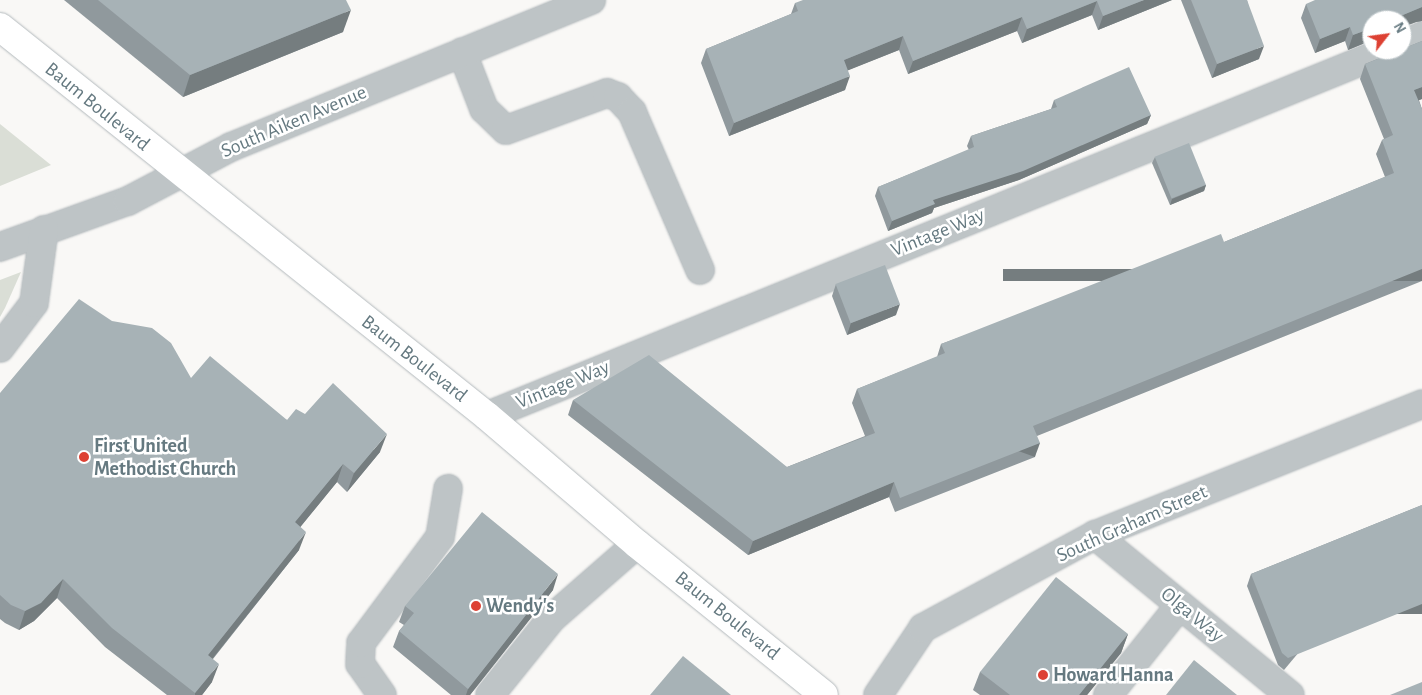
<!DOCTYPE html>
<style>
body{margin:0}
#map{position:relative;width:1422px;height:695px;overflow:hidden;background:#f9f8f6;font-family:"Alegreya Sans",sans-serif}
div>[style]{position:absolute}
.green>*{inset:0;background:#daded6}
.roads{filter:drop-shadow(0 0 1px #b4babd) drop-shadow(0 0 1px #b4babd)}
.minor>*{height:28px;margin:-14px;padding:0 14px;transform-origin:14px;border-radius:14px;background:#bec4c6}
.major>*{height:28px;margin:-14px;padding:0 14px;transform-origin:14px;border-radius:14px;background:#fff}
.wall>*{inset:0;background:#90999d}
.shaded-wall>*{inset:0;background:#757d7f;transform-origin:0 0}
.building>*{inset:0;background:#a7b2b6;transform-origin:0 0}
.dots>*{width:14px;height:14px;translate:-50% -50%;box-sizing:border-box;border:2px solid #fff;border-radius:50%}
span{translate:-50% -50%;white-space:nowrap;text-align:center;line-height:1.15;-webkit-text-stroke:5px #fff;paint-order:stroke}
.street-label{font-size:20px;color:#657980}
.poi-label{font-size:20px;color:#657980;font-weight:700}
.left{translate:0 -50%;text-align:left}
.north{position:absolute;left:1362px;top:10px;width:50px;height:50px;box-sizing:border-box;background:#fff;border:1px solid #c1c9cc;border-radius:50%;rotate:60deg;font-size:14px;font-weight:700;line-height:20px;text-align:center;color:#657980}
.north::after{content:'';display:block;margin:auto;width:18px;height:22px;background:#dd4133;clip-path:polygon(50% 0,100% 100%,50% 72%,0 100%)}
</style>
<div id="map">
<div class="green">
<i style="clip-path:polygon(0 124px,51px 165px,0 186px)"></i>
<i style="clip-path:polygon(21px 272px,5px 308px,0 317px,0 280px)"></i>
</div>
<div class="roads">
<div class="minor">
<i style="left:1402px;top:45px;width:22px;rotate:-24deg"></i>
<i style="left:462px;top:52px;width:61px;rotate:68.9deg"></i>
<i style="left:484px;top:109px;width:30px;rotate:44deg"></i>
<i style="left:506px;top:130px;width:108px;rotate:-20.1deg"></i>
<i style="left:607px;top:93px;width:12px;rotate:20deg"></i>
<i style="left:618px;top:97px;width:21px;rotate:47deg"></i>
<i style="left:632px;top:112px;width:172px;rotate:66.7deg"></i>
<i style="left:0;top:247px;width:136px;rotate:-19.8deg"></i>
<i style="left:128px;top:201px;width:116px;rotate:-27.7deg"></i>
<i style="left:231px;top:147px;width:389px;rotate:-22.2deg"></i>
<i style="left:0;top:348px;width:56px;rotate:-52.9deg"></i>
<i style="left:34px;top:303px;width:74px;rotate:-82.2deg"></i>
<i style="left:487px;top:416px;width:973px;rotate:-22.09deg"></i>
<i style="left:1095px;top:535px;width:252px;rotate:39.4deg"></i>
<i style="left:382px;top:695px;width:38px;rotate:-125deg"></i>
<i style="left:360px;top:664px;width:21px;rotate:-87deg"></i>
<i style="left:361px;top:643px;width:132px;rotate:-53.3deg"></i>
<i style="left:440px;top:537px;width:49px;rotate:-80.5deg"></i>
<i style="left:490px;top:695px;width:97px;rotate:-51.2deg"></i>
<i style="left:551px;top:619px;width:114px;rotate:-41.1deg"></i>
<i style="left:878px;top:695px;width:81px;rotate:-56.1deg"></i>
<i style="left:923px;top:628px;width:196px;rotate:-28.4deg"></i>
<i style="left:1095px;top:535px;width:352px;rotate:-21.8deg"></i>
<i style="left:1108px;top:695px;width:115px;rotate:-51.3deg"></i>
</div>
<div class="major">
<i style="left:0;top:27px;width:623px;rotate:38.62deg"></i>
<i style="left:487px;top:416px;width:197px;rotate:40.5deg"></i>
<i style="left:637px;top:544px;width:240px;rotate:38.9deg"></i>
</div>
</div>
<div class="wall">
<i style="clip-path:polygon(64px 0,346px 0,343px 32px,183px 97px)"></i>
<i style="clip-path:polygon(1172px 0,1098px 30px,1092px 15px,1022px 43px,1017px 31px,908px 74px,899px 50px,848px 70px,845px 90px,729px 136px,701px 63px,706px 49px,791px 14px,795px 3px)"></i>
<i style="clip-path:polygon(1181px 0,1247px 0,1259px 59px,1212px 78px)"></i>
<i style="clip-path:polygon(1422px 0,1422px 21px,1416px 22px,1348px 50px,1345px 41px,1315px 53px,1301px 18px,1306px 4px)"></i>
<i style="clip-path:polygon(1422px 41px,1422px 99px,1419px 100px,1422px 109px,1422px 281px,1037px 436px,1035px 457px,895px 512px,889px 497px,748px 555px,568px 415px,573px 400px,787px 467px,865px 436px,852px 403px,857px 389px,937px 357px,941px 344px,1224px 242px,1385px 177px,1376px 154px,1382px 140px,1384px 139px,1360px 79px,1365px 64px)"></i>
<i style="clip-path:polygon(1054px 100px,1151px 115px,1147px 124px,1019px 180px,934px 208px,932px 213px,888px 231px,875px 196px,878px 187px,969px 150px,967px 146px,971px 136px,1051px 109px)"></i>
<i style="clip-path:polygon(1155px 157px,1206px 185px,1204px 191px,1170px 205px,1152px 163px)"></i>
<i style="clip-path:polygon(836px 284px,896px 315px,847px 335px,832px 296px)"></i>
<i style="clip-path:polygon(191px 378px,287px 420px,380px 452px,347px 492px,337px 482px,300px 527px,299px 550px,213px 659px,212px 682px,202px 695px,167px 695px,105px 647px,57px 598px,34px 621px,19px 630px,5px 623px,0 619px,0 393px)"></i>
<i style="clip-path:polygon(1422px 505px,1284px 670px,1278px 665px,1247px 586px,1251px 574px)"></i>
<i style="clip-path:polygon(553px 590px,470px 695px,451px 695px,393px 647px,399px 631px,404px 625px,399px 622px,405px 606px)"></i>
<i style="clip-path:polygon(1128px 634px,1121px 653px,1087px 695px,980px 695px,973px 690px,980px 672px)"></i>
</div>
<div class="shaded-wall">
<i style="clip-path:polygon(1144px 0,1172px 0,1098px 30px,1103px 16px)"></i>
<i style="clip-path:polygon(1097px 1px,1092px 15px,1022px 43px,1027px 29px)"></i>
<i style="clip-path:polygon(1422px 7px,1422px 21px,1416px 22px,1402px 27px,1402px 20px,1391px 20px)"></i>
<i style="clip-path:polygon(351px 10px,343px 32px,183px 97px,190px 75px)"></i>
<i style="clip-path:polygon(1022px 17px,1017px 31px,908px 74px,913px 61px)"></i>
<i style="clip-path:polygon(1350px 27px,1345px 41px,1315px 53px,1320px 39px)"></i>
<i style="clip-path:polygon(1372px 28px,1372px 40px,1348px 50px,1353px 35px)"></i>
<i style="clip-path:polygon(903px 36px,899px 50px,839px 74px,844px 60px)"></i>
<i style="clip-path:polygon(1264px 46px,1259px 59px,1212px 78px,1217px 64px)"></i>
<i style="clip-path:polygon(850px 76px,845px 90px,729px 136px,734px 123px)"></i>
<i style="clip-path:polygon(1422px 87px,1422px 99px,1409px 104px,1414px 90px)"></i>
<i style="clip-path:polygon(1151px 115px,1147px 124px,1019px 180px,934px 208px,932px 213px,888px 231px,892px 221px,933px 200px)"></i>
<i style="clip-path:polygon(1206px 185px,1204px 191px,1170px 205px,1172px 199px)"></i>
<i style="left:1422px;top:269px;width:12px;height:419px;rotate:90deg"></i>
<i style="clip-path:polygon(900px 304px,896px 315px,847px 335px,851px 323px)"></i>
<i style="clip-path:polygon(387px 434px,380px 452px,347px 492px,354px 473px)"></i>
<i style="left:1040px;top:443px;width:15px;height:150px;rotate:110deg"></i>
<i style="clip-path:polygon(343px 464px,337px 482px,289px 541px,295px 522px)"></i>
<i style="clip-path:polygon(894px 482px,889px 497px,748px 555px,753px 541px)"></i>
<i style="clip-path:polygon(306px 532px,299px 550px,201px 673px,208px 655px)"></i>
<i style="clip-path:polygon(558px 574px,553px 590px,470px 695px,466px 695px,468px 689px)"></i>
<i style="clip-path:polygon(63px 579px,57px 598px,34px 621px,19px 630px,25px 611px)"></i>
<i style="left:1422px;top:604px;width:10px;height:144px;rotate:90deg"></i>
<i style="clip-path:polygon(1128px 634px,1121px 653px,1087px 695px,1079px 695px)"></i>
<i style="clip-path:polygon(219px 664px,212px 682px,202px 695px,195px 695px,195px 693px)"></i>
</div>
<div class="building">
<i style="clip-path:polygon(98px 0,346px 0,351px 10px,190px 75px)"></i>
<i style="clip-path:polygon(803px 0,1144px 0,1103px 16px,1097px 1px,1027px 29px,1022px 17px,913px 61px,903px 36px,844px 60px,850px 76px,734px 123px,706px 49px,798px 11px,795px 3px)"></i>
<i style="clip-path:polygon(1191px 0,1247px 0,1264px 46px,1217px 64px)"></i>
<i style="clip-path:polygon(1315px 0,1422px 0,1422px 7px,1391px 20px,1372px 20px,1372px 28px,1353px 35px,1350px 27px,1320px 39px,1306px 4px)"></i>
<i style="clip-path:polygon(1422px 41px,1422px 87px,1414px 90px,1422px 109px,1422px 269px,1033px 426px,1040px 443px,900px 498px,894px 482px,753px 541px,573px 400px,649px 355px,787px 467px,875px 433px,857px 389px,945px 353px,941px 344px,1221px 234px,1224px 242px,1394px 173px,1382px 140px,1393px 135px,1365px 64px,1400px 50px,1402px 50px,1402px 49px)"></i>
<i style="clip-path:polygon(1129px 67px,1151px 115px,1023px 171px,933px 200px,935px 204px,892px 221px,878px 187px,974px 147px,971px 136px,1057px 107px,1054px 100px)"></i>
<i style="left:1189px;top:143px;width:45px;height:37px;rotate:68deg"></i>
<i style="left:885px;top:265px;width:42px;height:53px;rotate:69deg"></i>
<i style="clip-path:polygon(79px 299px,112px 321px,152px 328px,171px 343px,191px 378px,210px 356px,287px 420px,296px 409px,305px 414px,333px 383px,387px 434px,354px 473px,343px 464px,295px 522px,306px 532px,208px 655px,219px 664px,195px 693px,112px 628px,63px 579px,41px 603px,25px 611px,11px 605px,0 595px,0 393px)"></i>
<i style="clip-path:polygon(1422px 505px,1422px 604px,1288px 658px,1282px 653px,1251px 574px)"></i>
<i style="clip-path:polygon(482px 512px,558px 574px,468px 689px,399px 631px,414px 613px,405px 606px)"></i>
<i style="clip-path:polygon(1056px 577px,1128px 634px,1079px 695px,1010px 695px,980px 672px)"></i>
<i style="clip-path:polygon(683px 656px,731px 695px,650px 695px)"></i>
<i style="clip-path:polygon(1194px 660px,1237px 695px,1166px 695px)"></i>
<i style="clip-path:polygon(1422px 682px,1422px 695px,1390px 695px)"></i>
</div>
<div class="dots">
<i style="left:84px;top:457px;background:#dd4133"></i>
<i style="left:476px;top:606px;background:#dd4133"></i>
<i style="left:1043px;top:675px;background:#dd4133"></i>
</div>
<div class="street-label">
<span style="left:97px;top:107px;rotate:39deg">Baum Boulevard</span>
<span style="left:294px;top:122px;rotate:-23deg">South Aiken Avenue</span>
<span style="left:938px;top:233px;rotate:-22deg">Vintage Way</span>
<span style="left:414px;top:359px;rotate:38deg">Baum Boulevard</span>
<span style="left:563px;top:385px;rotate:-22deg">Vintage Way</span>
<span style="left:1132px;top:524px;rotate:-24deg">South Graham Street</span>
<span style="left:1192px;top:615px;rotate:39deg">Olga Way</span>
<span style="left:727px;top:616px;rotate:39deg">Baum Boulevard</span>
</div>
<div class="poi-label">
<span class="left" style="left:94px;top:458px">First United<br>Methodist Church</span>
<span class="left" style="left:486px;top:606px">Wendy's</span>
<span class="left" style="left:1053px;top:675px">Howard Hanna</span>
</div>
<div class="north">N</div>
</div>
